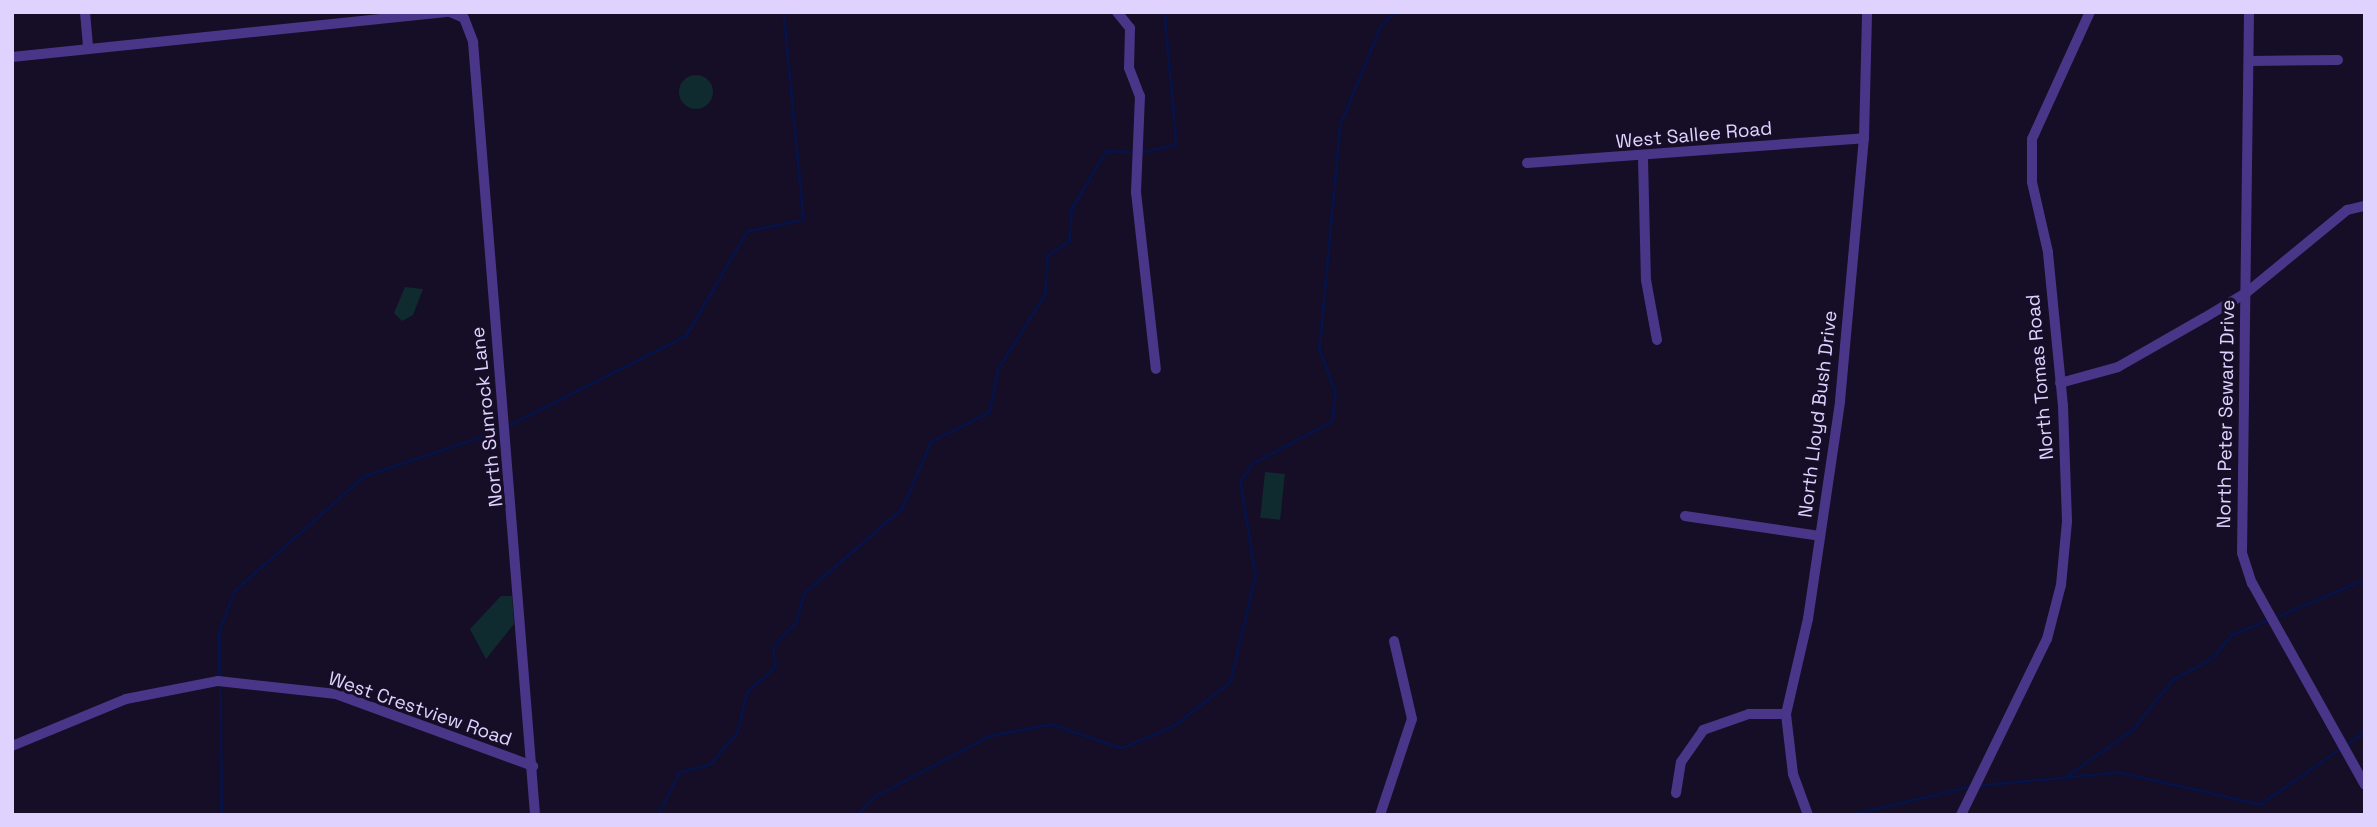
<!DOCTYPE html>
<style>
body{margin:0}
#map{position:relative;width:2377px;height:827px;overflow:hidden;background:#160d26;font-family:"Space Grotesk",sans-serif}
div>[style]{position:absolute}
.green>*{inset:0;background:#102b30;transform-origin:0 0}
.round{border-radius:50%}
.stream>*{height:2.5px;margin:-1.25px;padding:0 1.25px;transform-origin:1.25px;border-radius:1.25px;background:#071245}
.minor>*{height:10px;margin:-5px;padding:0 5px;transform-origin:5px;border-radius:5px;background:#493688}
span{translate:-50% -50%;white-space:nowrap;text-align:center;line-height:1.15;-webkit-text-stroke:6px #160d26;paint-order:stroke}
.street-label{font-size:19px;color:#e0d2ff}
.frame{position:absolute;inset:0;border:14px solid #e0d2ff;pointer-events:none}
</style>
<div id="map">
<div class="green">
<i class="round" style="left:679px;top:75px;width:34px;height:34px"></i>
<i style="clip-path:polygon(405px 287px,423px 289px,413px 315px,402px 321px,394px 313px)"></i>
<i style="left:1265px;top:472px;width:20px;height:46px;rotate:6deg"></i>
<i style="clip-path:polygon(501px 596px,512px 596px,514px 624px,486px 659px,470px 629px)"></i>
</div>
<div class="stream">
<i style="left:1142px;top:152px;width:35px;rotate:-13deg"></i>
<i style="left:1176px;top:144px;width:133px;rotate:-95.2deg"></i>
<i style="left:507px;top:426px;width:201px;rotate:-26.9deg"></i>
<i style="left:686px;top:335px;width:121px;rotate:-59.6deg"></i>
<i style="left:747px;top:231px;width:57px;rotate:-12.1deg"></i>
<i style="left:803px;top:219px;width:208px;rotate:-95.5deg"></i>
<i style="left:2274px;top:618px;width:99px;rotate:-23.2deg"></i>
<i style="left:219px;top:679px;width:47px;rotate:-90deg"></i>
<i style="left:219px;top:632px;width:44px;rotate:-69.9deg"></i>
<i style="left:234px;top:591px;width:174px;rotate:-41.5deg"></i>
<i style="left:364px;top:476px;width:145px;rotate:-18.6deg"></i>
<i style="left:2347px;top:744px;width:22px;rotate:-36deg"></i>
<i style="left:2064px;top:778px;width:85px;rotate:-35.4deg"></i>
<i style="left:2133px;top:729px;width:63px;rotate:-51.5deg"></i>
<i style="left:2172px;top:680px;width:46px;rotate:-28.8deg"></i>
<i style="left:2212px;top:658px;width:31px;rotate:-50deg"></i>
<i style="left:2232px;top:634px;width:39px;rotate:-21deg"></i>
<i style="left:1981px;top:785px;width:139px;rotate:-5.4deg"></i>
<i style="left:2119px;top:772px;width:145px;rotate:12.8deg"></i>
<i style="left:2260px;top:804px;width:98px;rotate:-34.7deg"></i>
<i style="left:658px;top:814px;width:47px;rotate:-63.4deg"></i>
<i style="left:679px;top:772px;width:32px;rotate:-14deg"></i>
<i style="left:710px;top:764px;width:42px;rotate:-49.8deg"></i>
<i style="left:737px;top:732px;width:41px;rotate:-76deg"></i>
<i style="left:747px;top:692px;width:38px;rotate:-42deg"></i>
<i style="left:775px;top:667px;width:21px;rotate:-95deg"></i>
<i style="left:773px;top:646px;width:33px;rotate:-46deg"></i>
<i style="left:796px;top:622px;width:30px;rotate:-75deg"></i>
<i style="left:804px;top:593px;width:130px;rotate:-40.9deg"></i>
<i style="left:902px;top:508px;width:73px;rotate:-66.6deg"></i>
<i style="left:931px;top:441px;width:65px;rotate:-26.6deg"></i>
<i style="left:989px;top:412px;width:45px;rotate:-78.4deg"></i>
<i style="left:998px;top:368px;width:88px;rotate:-57.6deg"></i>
<i style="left:1045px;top:294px;width:39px;rotate:-87deg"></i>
<i style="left:1047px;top:255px;width:26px;rotate:-32deg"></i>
<i style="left:1069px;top:241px;width:32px;rotate:-86deg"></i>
<i style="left:1071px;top:209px;width:68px;rotate:-58.9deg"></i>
<i style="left:1106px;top:151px;width:30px;rotate:2deg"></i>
<i style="left:215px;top:815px;width:6px;rotate:-18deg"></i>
<i style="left:221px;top:813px;width:127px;rotate:-90.5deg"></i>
<i style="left:856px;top:815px;width:29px;rotate:-44deg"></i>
<i style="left:877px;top:795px;width:129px;rotate:-27.8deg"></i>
<i style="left:991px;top:735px;width:62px;rotate:-10.2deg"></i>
<i style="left:1052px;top:724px;width:73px;rotate:19.2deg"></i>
<i style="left:1121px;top:748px;width:56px;rotate:-22.9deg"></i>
<i style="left:1173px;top:726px;width:72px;rotate:-37.7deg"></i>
<i style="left:1230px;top:682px;width:110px;rotate:-76.8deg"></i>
<i style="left:1255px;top:575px;width:95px;rotate:-99.1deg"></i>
<i style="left:1240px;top:481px;width:22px;rotate:-54deg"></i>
<i style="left:1253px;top:463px;width:89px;rotate:-28deg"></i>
<i style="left:1332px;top:421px;width:29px;rotate:-84deg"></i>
<i style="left:1335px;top:392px;width:46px;rotate:-110.4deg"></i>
<i style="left:1319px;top:349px;width:226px;rotate:-84.7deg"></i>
<i style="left:1340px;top:124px;width:107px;rotate:-67.5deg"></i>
<i style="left:1381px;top:25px;width:18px;rotate:-45deg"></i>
<i style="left:1849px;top:815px;width:125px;rotate:-13.4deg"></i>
</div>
<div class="minor">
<i style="left:85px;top:12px;width:37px;rotate:85deg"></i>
<i style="left:450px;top:12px;width:15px;rotate:23deg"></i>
<i style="left:464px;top:18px;width:26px;rotate:69deg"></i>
<i style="left:473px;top:42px;width:775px;rotate:85.41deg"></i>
<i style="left:1117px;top:12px;width:21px;rotate:51deg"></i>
<i style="left:1130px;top:28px;width:40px;rotate:91.4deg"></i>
<i style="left:1129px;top:68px;width:30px;rotate:69deg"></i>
<i style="left:1140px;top:96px;width:96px;rotate:92.4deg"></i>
<i style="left:1136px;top:192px;width:178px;rotate:83.6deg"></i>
<i style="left:2249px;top:12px;width:541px;rotate:90.74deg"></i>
<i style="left:2242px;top:553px;width:32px;rotate:72deg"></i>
<i style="left:2252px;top:583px;width:231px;rotate:60.8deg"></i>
<i style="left:12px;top:57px;width:439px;rotate:-5.9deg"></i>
<i style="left:2249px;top:61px;width:89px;rotate:-0.6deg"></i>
<i style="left:1643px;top:159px;width:121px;rotate:88.6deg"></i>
<i style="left:1646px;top:280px;width:61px;rotate:79.6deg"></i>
<i style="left:1527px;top:163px;width:338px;rotate:-4.2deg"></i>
<i style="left:2060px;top:383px;width:60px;rotate:-15.4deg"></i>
<i style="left:2118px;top:367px;width:99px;rotate:-29.7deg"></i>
<i style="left:2204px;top:318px;width:49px;rotate:-30.8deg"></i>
<i style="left:2246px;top:293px;width:131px;rotate:-39.4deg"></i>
<i style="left:2347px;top:210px;width:18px;rotate:-13deg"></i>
<i style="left:1685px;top:516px;width:136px;rotate:8.4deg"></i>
<i style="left:12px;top:746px;width:123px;rotate:-22.4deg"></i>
<i style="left:126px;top:699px;width:94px;rotate:-11.1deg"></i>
<i style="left:218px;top:681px;width:119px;rotate:6.3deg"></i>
<i style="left:336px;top:694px;width:210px;rotate:20.1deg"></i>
<i style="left:1676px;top:793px;width:31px;rotate:-81deg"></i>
<i style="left:1681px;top:762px;width:39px;rotate:-55deg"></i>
<i style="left:1703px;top:730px;width:49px;rotate:-19.2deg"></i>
<i style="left:1749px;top:714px;width:37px"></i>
<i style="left:1380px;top:815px;width:101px;rotate:-71.6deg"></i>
<i style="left:1412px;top:719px;width:80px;rotate:-103deg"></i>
<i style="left:1808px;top:815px;width:44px;rotate:-110.1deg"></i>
<i style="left:1793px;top:774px;width:60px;rotate:-96.7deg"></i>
<i style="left:1786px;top:714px;width:98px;rotate:-77deg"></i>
<i style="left:1808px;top:619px;width:220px;rotate:-81.6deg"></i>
<i style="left:1840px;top:401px;width:264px;rotate:-84.8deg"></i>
<i style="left:1864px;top:138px;width:126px;rotate:-88.6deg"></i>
<i style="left:1961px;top:815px;width:196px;rotate:-64deg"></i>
<i style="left:2047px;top:639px;width:56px;rotate:-75.5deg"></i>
<i style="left:2061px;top:585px;width:64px;rotate:-84.6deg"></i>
<i style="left:2067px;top:521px;width:115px;rotate:-92deg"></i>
<i style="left:2063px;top:406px;width:155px;rotate:-95.6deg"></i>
<i style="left:2048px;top:252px;width:72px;rotate:-102.9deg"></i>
<i style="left:2032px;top:182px;width:43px;rotate:-90deg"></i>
<i style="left:2032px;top:139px;width:140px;rotate:-65.5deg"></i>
</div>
<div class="street-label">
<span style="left:1694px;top:135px;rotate:-5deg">West Sallee Road</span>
<span style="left:2040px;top:377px;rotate:-95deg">North Tomas Road</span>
<span style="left:1818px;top:414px;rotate:-83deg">North Lloyd Bush Drive</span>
<span style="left:2226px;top:414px;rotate:-89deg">North Peter Seward Drive</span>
<span style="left:487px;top:417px;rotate:-96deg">North Sunrock Lane</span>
<span style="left:420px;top:709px;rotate:19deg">West Crestview Road</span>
</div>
<div class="frame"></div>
</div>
